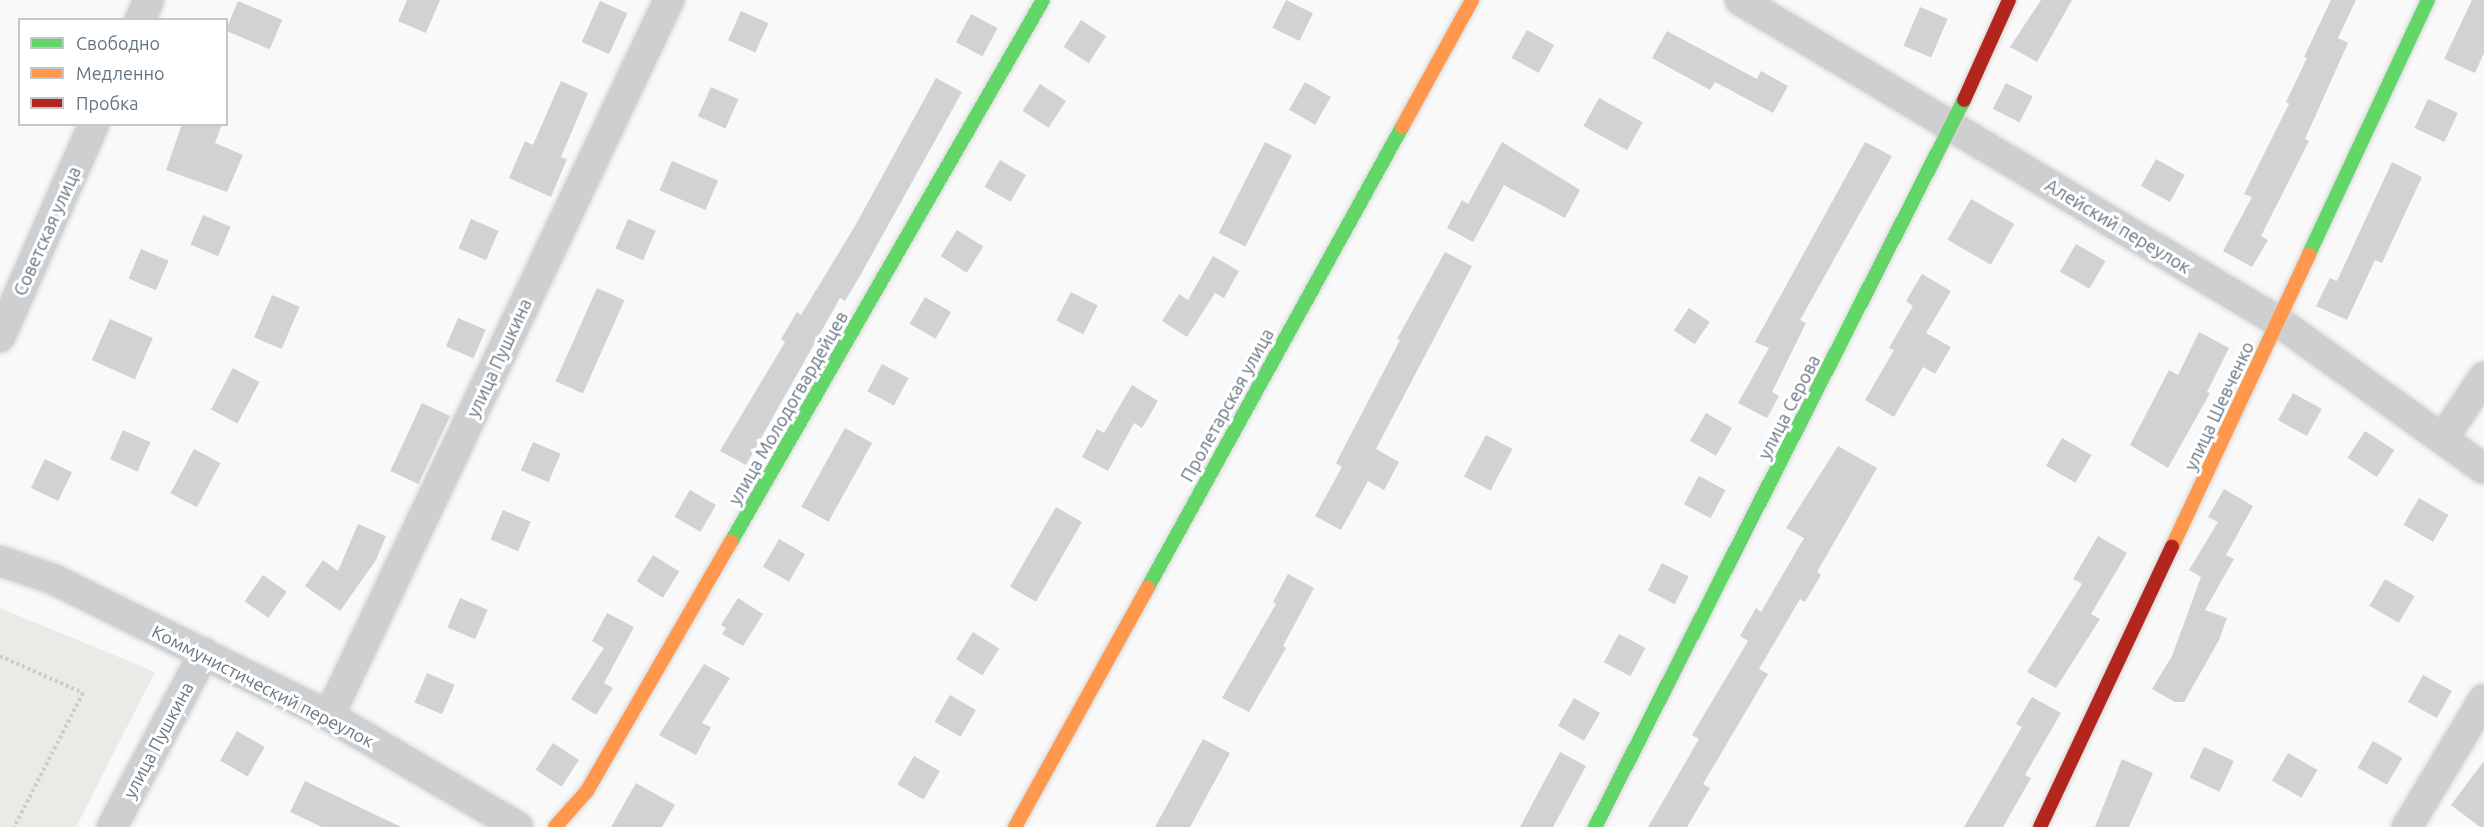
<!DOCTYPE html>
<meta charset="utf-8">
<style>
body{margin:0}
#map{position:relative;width:2484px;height:827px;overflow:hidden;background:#f9f9f9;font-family:Ubuntu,sans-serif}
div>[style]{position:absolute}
.green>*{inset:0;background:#e8ebe6}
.building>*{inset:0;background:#d0d2d3;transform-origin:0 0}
.path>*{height:4px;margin-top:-2px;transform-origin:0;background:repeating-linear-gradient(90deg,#cbcccd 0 3px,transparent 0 6px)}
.roads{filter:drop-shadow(0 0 2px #d5d6d7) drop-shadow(0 0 2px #d5d6d7)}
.street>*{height:30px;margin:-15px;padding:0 15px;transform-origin:15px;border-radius:15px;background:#cecfd0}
.fast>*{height:14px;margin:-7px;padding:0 7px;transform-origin:7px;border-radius:7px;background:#63d668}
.slow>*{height:14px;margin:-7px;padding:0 7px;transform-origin:7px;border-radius:7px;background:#ff974d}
.jam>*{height:14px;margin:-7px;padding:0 7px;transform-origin:7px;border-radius:7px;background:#b3261e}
span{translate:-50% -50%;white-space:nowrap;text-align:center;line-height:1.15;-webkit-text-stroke:6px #fff;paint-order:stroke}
.street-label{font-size:18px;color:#657683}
.legend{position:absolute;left:18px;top:18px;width:210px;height:108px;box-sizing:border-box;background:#fff;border:2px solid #c1c8cd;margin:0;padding:8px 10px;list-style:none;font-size:18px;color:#657683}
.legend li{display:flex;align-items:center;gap:12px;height:30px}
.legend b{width:30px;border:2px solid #c1c8cd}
</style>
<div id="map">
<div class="green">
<i style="clip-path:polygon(0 608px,155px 672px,76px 827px,0 827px)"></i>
</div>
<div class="building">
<i style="clip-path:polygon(407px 0,440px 0,426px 33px,398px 21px)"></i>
<i style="left:1286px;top:0;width:30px;height:31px;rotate:26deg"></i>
<i style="clip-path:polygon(2041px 0,2072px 0,2037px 62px,2010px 47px)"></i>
<i style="clip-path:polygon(2331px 0,2356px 0,2338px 38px,2348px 43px,2305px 139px,2309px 141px,2261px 236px,2268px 240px,2252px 267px,2223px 251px,2252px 197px,2244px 194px,2289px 104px,2286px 102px,2307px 58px,2304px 57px)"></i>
<i style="clip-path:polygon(2472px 0,2484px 0,2484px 53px,2475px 73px,2444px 59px)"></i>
<i style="left:238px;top:1px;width:48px;height:32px;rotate:23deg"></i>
<i style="left:600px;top:1px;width:30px;height:45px;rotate:24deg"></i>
<i style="left:1920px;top:7px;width:30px;height:42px;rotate:23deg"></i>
<i style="left:741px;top:11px;width:30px;height:32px;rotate:24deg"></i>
<i style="left:971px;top:14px;width:30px;height:32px;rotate:28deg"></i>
<i style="left:1081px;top:20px;width:30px;height:32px;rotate:33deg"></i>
<i style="left:1527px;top:30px;width:31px;height:32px;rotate:29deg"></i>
<i style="clip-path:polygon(1667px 31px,1757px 79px,1761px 71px,1788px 86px,1773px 113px,1715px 82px,1710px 90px,1652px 58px)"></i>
<i style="clip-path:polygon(936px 78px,962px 92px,861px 274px,845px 301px,840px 298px,746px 465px,720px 451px,785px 342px,781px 339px,797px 312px,801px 315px,855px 226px)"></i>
<i style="clip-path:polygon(561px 81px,588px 93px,561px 157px,567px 159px,551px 197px,509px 178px,525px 141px,533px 145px)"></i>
<i style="left:1305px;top:82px;width:30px;height:32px;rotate:30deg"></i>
<i style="left:2006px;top:83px;width:30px;height:29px;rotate:27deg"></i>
<i style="left:1040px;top:84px;width:31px;height:32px;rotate:33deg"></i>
<i style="left:711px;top:87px;width:30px;height:32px;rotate:24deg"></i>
<i style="left:1599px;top:98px;width:50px;height:32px;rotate:29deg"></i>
<i style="left:2428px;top:99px;width:33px;height:32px;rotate:25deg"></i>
<i style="clip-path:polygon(182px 124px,222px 124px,215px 143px,243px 155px,227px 192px,166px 170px)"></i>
<i style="left:1265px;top:142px;width:30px;height:102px;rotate:27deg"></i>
<i style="clip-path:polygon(1502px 142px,1580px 190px,1565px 218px,1504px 185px,1473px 242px,1447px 228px,1462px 200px,1468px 204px)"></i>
<i style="clip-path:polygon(1865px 142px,1892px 156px,1800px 320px,1806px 323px,1772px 392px,1779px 396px,1767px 418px,1738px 403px,1769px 348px,1755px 342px)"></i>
<i style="left:2156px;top:159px;width:33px;height:31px;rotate:29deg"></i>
<i style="left:1000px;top:160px;width:30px;height:31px;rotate:30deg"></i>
<i style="left:672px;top:161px;width:50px;height:32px;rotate:23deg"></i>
<i style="clip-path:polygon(2392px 162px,2422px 177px,2382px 263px,2375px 260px,2347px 320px,2316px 306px,2330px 278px,2337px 281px)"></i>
<i style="left:1971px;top:199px;width:50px;height:47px;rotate:30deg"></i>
<i style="left:203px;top:215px;width:30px;height:32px;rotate:23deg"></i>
<i style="left:471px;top:219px;width:30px;height:32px;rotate:23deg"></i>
<i style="left:628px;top:219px;width:30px;height:32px;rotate:23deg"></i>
<i style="left:957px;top:230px;width:31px;height:31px;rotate:32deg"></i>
<i style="left:2076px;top:244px;width:34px;height:32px;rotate:30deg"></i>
<i style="left:141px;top:249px;width:30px;height:32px;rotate:23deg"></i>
<i style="clip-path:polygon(1445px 252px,1472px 266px,1376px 449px,1399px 462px,1384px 490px,1368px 481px,1341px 530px,1315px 516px,1342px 467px,1336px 463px,1400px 340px,1397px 339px)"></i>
<i style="clip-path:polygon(1213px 256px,1239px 271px,1224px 298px,1215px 293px,1187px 337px,1162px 321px,1179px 294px,1188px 300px)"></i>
<i style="clip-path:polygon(1922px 274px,1951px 291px,1926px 333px,1951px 347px,1935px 374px,1923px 367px,1894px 417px,1865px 400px,1894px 350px,1889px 348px,1913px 306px,1906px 301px)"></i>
<i style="left:597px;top:288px;width:30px;height:102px;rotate:24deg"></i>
<i style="left:1071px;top:292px;width:30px;height:32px;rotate:27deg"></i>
<i style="left:272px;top:295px;width:30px;height:46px;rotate:23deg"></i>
<i style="left:925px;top:297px;width:30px;height:31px;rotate:30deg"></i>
<i style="left:1689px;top:308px;width:25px;height:27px;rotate:34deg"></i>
<i style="left:458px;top:318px;width:30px;height:31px;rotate:23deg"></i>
<i style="left:110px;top:319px;width:47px;height:45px;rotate:24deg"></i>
<i style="clip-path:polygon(2199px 332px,2229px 348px,2207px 392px,2210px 393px,2168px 468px,2130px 445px,2169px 370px,2178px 375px)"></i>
<i style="left:882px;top:364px;width:30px;height:31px;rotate:28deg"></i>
<i style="left:233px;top:368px;width:30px;height:47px;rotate:28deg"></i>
<i style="clip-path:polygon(1132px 385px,1158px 401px,1142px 428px,1134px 423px,1108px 471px,1082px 457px,1097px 429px,1104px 433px)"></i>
<i style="left:2293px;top:393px;width:33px;height:31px;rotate:29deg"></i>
<i style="left:422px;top:403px;width:31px;height:75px;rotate:25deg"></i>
<i style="left:1706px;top:413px;width:30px;height:32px;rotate:30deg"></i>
<i style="left:845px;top:428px;width:31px;height:90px;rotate:29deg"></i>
<i style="left:123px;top:430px;width:30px;height:32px;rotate:24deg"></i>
<i style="left:2365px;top:431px;width:35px;height:32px;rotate:33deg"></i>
<i style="left:1486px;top:435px;width:30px;height:47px;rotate:28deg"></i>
<i style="left:2062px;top:438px;width:34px;height:32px;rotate:30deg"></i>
<i style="left:533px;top:442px;width:30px;height:31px;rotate:23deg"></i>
<i style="clip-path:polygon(1838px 446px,1877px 468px,1817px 572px,1821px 575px,1805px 602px,1800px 599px,1759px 669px,1768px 674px,1703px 784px,1710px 788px,1687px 827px,1648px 827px,1699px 739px,1692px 735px,1748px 641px,1740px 636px,1756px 608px,1761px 612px,1804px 538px,1786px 528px)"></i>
<i style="left:194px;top:449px;width:30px;height:50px;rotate:28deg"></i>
<i style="left:45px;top:459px;width:30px;height:32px;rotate:26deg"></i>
<i style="left:1699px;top:476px;width:30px;height:32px;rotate:28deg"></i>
<i style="clip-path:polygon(2224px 489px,2253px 506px,2226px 555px,2234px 559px,2205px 610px,2227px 618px,2219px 640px,2184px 702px,2175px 702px,2152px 689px,2172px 656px,2201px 577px,2189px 570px,2218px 522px,2208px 517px)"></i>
<i style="left:690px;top:490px;width:30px;height:31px;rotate:30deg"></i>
<i style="left:2419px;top:498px;width:34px;height:31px;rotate:30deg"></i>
<i style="left:1056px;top:507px;width:30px;height:92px;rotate:30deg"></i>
<i style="left:503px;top:510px;width:30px;height:32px;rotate:23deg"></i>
<i style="clip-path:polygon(358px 524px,386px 536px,376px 560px,340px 611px,305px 586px,323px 560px,338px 571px)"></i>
<i style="clip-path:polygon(2098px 536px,2127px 553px,2091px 614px,2100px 619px,2056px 688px,2027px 672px,2082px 584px,2073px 579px)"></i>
<i style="left:779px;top:539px;width:30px;height:32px;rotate:30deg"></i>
<i style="left:653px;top:555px;width:31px;height:31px;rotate:32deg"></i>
<i style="left:1662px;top:563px;width:30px;height:31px;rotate:27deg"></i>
<i style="clip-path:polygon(1288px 574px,1314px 588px,1283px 646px,1286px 648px,1249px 712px,1222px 698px,1276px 604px,1273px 602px)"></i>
<i style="left:263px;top:575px;width:29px;height:32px;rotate:35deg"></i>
<i style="left:2385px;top:579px;width:34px;height:31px;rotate:30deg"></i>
<i style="left:460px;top:598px;width:30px;height:32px;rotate:23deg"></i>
<i style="clip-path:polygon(738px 598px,763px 614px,743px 646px,722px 634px,726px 628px,721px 625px)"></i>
<i style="clip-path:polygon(607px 613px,634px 627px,604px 683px,613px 688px,596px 715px,571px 699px,604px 648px,592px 641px)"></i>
<i style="left:973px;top:632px;width:31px;height:32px;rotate:32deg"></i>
<i style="left:1619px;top:634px;width:30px;height:32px;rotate:28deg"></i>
<i style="clip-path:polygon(704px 664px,730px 678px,702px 723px,711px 727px,696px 755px,659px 735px)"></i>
<i style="left:427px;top:673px;width:30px;height:32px;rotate:23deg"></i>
<i style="left:2423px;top:675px;width:33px;height:31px;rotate:29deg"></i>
<i style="left:950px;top:695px;width:30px;height:31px;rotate:30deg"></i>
<i style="clip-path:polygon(2032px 697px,2061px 713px,2025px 775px,2031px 778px,2003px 827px,1964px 827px,2022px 727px,2016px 724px)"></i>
<i style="left:1574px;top:698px;width:30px;height:32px;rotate:30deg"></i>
<i style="left:237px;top:731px;width:32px;height:34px;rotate:30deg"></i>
<i style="clip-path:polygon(1203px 739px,1230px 753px,1190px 827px,1155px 827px)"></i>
<i style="left:2373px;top:741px;width:34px;height:31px;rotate:30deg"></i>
<i style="left:553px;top:743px;width:31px;height:32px;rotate:33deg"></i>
<i style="left:2204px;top:747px;width:33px;height:34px;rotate:25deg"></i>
<i style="clip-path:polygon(1560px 752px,1586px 766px,1553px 827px,1520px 827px)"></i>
<i style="left:2288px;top:753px;width:34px;height:32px;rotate:30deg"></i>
<i style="left:914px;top:756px;width:30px;height:33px;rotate:30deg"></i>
<i style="clip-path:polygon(2122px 759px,2153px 773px,2129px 827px,2095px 827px)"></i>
<i style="clip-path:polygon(2484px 761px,2484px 827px,2480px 827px,2451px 805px)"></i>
<i style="clip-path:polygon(305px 781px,401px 827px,322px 827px,290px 812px)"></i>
<i style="clip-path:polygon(636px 783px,675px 805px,662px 827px,611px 827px)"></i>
</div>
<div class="path">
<i style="left:0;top:656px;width:91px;rotate:24deg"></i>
<i style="left:83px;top:693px;width:151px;rotate:117.2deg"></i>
</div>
<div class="roads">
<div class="street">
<i style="left:1740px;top:0;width:628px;rotate:30.85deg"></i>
<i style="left:2279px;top:322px;width:252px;rotate:35.6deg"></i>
<i style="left:140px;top:20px;width:22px;rotate:-66deg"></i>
<i style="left:0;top:337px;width:233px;rotate:-66.2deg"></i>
<i style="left:2444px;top:437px;width:72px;rotate:-56.3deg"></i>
<i style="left:0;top:561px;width:56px;rotate:18.8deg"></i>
<i style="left:53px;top:579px;width:308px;rotate:26.4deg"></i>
<i style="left:329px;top:716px;width:219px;rotate:30.4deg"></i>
<i style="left:329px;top:716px;width:793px;rotate:-64.6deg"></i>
<i style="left:112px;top:827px;width:197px;rotate:-62.1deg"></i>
<i style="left:2407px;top:827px;width:149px;rotate:-59deg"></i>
</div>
<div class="fast">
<i style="left:2309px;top:254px;width:280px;rotate:-64.9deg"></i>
<i style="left:731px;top:542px;width:625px;rotate:-60.07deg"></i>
<i style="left:1148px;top:587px;width:525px;rotate:-61.09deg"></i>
<i style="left:1595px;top:827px;width:815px;rotate:-63.09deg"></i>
</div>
<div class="slow">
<i style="left:1402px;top:127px;width:145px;rotate:-61.1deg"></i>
<i style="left:2172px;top:547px;width:323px;rotate:-64.9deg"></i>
<i style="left:555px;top:827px;width:48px;rotate:-48.4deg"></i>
<i style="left:587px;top:791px;width:288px;rotate:-60deg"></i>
<i style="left:1015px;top:827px;width:274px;rotate:-61deg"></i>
</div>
<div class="jam">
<i style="left:1964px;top:100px;width:110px;rotate:-65.8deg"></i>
<i style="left:2040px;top:827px;width:310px;rotate:-64.8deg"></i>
</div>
</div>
<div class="street-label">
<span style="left:2118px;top:226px;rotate:31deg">Алейский переулок</span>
<span style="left:47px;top:231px;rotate:-66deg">Советская улица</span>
<span style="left:499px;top:358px;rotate:-65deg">улица Пушкина</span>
<span style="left:1227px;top:405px;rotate:-61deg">Пролетарская улица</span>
<span style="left:2219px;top:406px;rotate:-65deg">улица Шевченко</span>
<span style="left:1789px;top:407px;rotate:-63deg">улица Серова</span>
<span style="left:788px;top:408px;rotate:-60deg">улица Молодогвардейцев</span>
<span style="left:263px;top:686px;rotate:27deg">Коммунистический переулок</span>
<span style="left:158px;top:740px;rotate:-62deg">улица Пушкина</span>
</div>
<ul class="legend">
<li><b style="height:8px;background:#63d668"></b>Свободно</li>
<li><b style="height:8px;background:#ff974d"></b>Медленно</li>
<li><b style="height:8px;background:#b3261e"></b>Пробка</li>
</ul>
</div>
